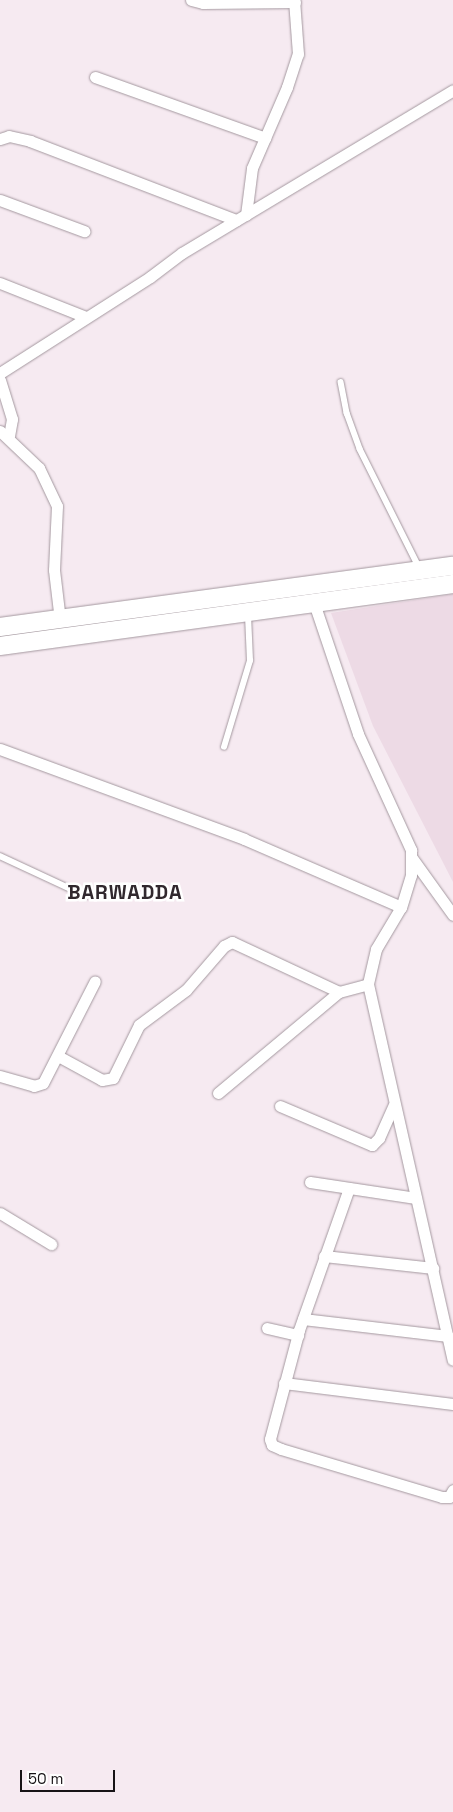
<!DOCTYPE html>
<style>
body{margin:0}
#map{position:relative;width:453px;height:1812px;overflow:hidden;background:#f6eaf1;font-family:"Space Grotesk",sans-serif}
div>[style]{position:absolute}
.built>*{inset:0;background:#eddae5}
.roads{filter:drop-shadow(0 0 1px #a4989f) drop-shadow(0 0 1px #a4989f)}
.service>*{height:5.5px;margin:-2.75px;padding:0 2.75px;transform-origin:2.75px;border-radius:2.75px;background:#fff}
.minor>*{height:11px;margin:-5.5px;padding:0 5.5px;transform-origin:5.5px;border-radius:5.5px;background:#fff}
.primary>*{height:18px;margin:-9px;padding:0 9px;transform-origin:9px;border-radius:9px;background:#fff}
span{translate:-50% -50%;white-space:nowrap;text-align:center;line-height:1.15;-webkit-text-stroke:5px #fff;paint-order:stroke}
.district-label{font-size:20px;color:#31282e;font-weight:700;letter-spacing:1px}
.scale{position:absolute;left:20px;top:1770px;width:95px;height:22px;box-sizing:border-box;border:2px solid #171316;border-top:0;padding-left:6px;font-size:15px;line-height:18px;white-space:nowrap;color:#171316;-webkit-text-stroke:4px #fff;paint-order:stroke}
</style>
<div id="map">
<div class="built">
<i style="clip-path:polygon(453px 594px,453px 882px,373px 726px,331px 613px)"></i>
</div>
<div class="roads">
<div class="service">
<i style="left:341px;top:382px;width:32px;rotate:79deg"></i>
<i style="left:347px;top:413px;width:38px;rotate:70deg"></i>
<i style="left:360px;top:449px;width:134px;rotate:63.4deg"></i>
<i style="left:224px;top:747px;width:90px;rotate:-73.2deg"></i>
<i style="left:250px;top:661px;width:46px;rotate:-92.5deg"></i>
<i style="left:0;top:856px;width:95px;rotate:24.9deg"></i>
</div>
<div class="minor">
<i style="left:191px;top:0;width:12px;rotate:14deg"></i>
<i style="left:203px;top:3px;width:92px;rotate:-0.6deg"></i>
<i style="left:95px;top:77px;width:181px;rotate:19.7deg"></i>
<i style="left:0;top:139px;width:9px;rotate:-18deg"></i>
<i style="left:9px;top:136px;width:22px;rotate:13deg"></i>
<i style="left:30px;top:141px;width:221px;rotate:21deg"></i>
<i style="left:0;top:200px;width:90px;rotate:20.3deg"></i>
<i style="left:246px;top:215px;width:47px;rotate:-82.7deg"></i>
<i style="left:252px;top:168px;width:88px;rotate:-66.6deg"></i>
<i style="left:287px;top:87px;width:35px;rotate:-72deg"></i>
<i style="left:298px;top:54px;width:54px;rotate:-94.2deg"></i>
<i style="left:0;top:283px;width:92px;rotate:21.6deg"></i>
<i style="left:0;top:373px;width:178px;rotate:-32.6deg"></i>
<i style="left:150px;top:277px;width:40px;rotate:-37deg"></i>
<i style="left:182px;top:253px;width:316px;rotate:-31deg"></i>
<i style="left:0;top:380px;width:41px;rotate:72.9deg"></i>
<i style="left:12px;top:419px;width:17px;rotate:100deg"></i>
<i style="left:0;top:431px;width:54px;rotate:43.5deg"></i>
<i style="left:39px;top:468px;width:42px;rotate:64.7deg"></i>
<i style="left:57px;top:506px;width:64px;rotate:92.7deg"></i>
<i style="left:54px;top:570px;width:50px;rotate:83.2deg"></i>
<i style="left:314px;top:603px;width:138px;rotate:71.4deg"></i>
<i style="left:358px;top:734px;width:128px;rotate:65.4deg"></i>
<i style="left:411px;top:850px;width:25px;rotate:90deg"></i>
<i style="left:411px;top:875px;width:34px;rotate:107deg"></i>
<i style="left:401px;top:907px;width:49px;rotate:120.8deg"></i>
<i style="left:376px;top:949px;width:36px;rotate:103deg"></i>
<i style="left:368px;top:984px;width:385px;rotate:77.3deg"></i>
<i style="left:0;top:749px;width:260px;rotate:20.2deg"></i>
<i style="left:244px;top:839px;width:171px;rotate:23.4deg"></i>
<i style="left:412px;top:858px;width:70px;rotate:54.3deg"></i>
<i style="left:58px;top:1056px;width:50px;rotate:28.6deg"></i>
<i style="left:102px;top:1080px;width:11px;rotate:-10deg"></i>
<i style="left:113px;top:1078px;width:59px;rotate:-63.9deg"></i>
<i style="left:139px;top:1025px;width:59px;rotate:-36.7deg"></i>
<i style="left:186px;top:990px;width:58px;rotate:-49.2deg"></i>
<i style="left:224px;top:946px;width:9px;rotate:-27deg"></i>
<i style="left:232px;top:942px;width:118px;rotate:25deg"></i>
<i style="left:0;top:1076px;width:35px;rotate:16deg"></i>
<i style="left:34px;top:1086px;width:9px;rotate:-18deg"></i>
<i style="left:43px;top:1083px;width:114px;rotate:-63deg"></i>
<i style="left:218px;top:1093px;width:158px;rotate:-39.9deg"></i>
<i style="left:339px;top:992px;width:30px;rotate:-15deg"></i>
<i style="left:280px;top:1106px;width:100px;rotate:23deg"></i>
<i style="left:372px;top:1145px;width:10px;rotate:-45deg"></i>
<i style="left:379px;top:1138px;width:36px;rotate:-66deg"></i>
<i style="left:310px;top:1182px;width:107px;rotate:8.6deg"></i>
<i style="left:349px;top:1188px;width:151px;rotate:109.4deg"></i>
<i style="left:299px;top:1330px;width:113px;rotate:104.9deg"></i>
<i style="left:270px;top:1439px;width:6px;rotate:72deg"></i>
<i style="left:272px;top:1445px;width:10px;rotate:24deg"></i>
<i style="left:281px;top:1449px;width:168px;rotate:16.6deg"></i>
<i style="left:442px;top:1497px;width:7px"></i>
<i style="left:449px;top:1497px;width:8px;rotate:-60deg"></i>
<i style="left:0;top:1213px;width:60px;rotate:31.3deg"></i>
<i style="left:324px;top:1256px;width:110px;rotate:6.3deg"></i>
<i style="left:303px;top:1319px;width:146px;rotate:6.7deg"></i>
<i style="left:267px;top:1328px;width:32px;rotate:13deg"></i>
<i style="left:284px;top:1383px;width:170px;rotate:7.1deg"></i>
</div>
<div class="primary">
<i style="left:0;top:627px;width:457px;rotate:-7.7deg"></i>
<i style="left:0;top:646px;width:457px;rotate:-7.8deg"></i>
</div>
</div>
<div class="district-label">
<span style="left:125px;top:892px">BARWADDA</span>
</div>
<div class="scale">50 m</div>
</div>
